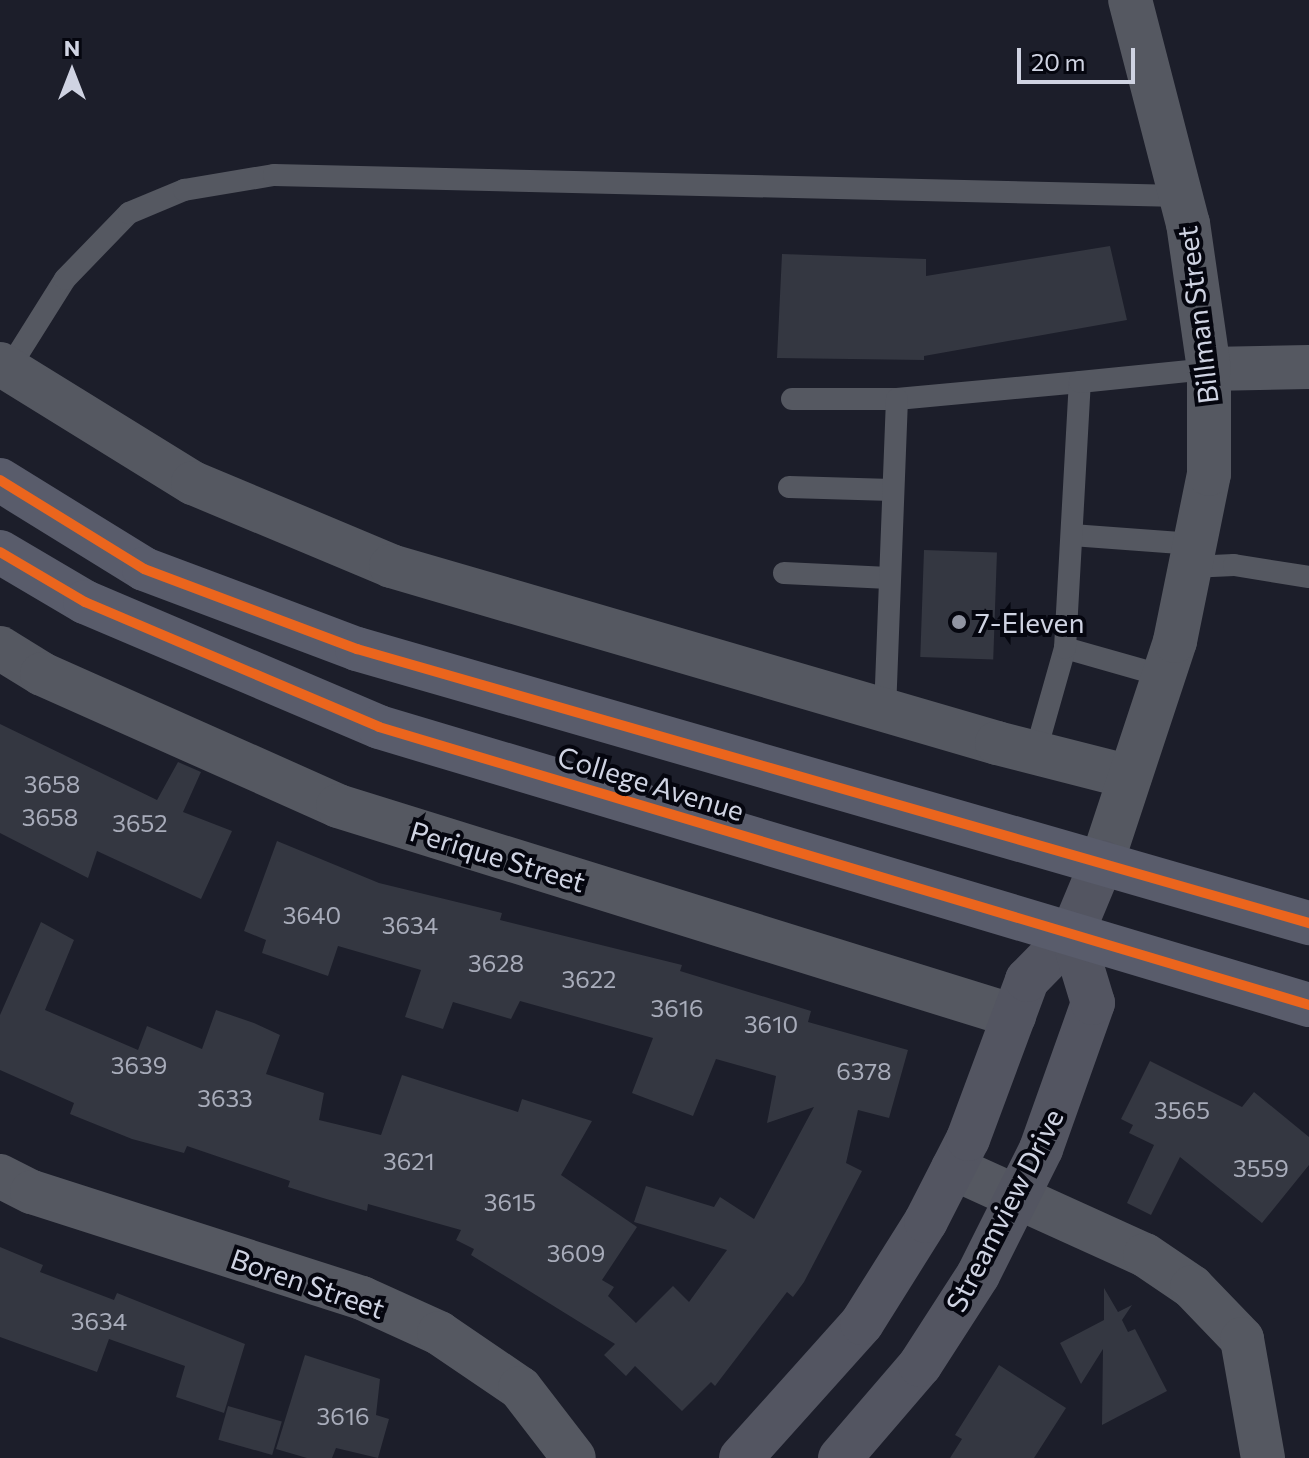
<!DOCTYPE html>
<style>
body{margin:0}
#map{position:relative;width:1309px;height:1458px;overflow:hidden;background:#1c1e2a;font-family:Commissioner,sans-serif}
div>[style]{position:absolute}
.building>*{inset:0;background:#343741;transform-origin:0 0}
.service>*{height:22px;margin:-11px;padding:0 11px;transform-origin:11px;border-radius:11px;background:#555861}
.minor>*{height:44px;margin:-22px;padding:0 22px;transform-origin:22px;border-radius:22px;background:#555861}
.tertiary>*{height:44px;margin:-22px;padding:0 22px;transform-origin:22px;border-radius:22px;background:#555861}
.secondary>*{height:44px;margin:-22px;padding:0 22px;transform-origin:22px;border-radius:22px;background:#535561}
.primary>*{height:44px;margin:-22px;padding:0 22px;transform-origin:22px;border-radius:22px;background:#595c6b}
.cycleway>*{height:10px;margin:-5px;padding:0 5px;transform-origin:5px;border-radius:5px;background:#eb651d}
.dots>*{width:22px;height:22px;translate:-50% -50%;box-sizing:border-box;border:4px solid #05060f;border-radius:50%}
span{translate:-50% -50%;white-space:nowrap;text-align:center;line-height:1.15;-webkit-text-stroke:8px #05060f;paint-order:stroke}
.number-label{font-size:24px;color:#a8acba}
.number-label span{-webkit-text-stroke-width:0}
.street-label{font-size:28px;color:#cfd3e2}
.poi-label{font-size:28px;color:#cfd3e2}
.left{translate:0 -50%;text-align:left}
.north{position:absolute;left:32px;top:32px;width:80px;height:80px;-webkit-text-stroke:6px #05060f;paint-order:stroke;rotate:0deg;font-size:22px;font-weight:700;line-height:32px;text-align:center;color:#cfd3e2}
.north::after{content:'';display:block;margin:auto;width:28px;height:36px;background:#cfd3e2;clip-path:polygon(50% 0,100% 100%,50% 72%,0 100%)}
.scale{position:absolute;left:1017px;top:48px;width:118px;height:36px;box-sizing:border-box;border:4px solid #cfd3e2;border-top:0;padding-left:10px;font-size:24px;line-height:28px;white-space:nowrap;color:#cfd3e2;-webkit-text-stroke:6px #05060f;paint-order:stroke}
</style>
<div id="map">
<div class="building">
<i style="clip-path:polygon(1110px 246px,1127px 320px,924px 356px,924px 360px,777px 358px,782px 254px,926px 259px,926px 276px)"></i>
<i style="left:924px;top:550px;width:73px;height:107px;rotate:2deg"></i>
<i style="clip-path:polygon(0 724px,157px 800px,178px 762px,201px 772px,183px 812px,232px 831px,201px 899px,97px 851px,88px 878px,0 833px)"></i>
<i style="clip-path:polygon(277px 841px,379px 883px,502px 913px,500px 920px,682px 965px,680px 971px,811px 1011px,808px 1022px,908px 1050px,889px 1118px,858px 1110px,846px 1163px,862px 1171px,804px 1282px,793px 1297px,787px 1292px,715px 1386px,711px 1382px,682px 1411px,635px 1366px,626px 1376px,604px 1355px,615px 1344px,471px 1255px,474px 1249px,456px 1240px,461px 1230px,368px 1204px,367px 1211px,323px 1198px,288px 1187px,290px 1181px,187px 1146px,184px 1153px,132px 1139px,70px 1114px,74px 1103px,0 1070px,0 1015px,41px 922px,74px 940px,45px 1010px,138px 1050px,147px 1026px,202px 1049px,216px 1010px,254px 1023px,280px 1035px,266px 1074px,324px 1093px,319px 1120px,381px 1135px,402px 1075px,518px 1112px,522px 1099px,592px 1121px,561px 1175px,637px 1227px,602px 1280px,614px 1287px,608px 1296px,636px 1323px,673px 1286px,689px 1302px,727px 1250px,634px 1222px,646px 1186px,714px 1207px,720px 1197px,754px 1219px,814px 1107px,767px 1123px,776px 1076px,716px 1059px,693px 1116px,632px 1093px,653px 1038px,520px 1001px,511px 1019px,453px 1002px,443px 1029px,405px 1017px,421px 970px,338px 946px,328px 976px,262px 953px,266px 940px,244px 931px)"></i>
<i style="clip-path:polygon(1150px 1061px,1242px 1107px,1254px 1092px,1309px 1137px,1309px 1165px,1262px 1223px,1180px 1157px,1151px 1215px,1127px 1203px,1154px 1145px,1129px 1133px,1133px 1125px,1121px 1119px)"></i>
<i style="clip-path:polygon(0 1247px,43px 1265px,40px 1272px,114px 1300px,117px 1293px,245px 1344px,224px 1413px,176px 1397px,185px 1366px,109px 1339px,97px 1372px,0 1337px)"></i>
<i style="clip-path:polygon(1104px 1288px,1118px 1312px,1132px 1305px,1122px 1320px,1128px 1332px,1135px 1329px,1167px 1391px,1102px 1425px,1103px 1349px,1081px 1384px,1060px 1343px,1104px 1320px)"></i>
<i style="clip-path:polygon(305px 1355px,380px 1379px,376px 1415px,389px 1419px,378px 1458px,336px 1448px,332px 1458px,307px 1458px,276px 1449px)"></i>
<i style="clip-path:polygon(999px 1365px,1066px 1408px,1034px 1458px,950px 1458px,962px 1439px,955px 1435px)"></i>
<i style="left:228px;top:1406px;width:56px;height:35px;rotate:16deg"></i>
</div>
<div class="service">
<i style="left:8px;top:370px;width:107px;rotate:-57.9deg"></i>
<i style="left:65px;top:279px;width:92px;rotate:-45.9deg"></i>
<i style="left:129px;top:213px;width:60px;rotate:-22.7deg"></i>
<i style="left:184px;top:190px;width:91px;rotate:-9.5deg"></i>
<i style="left:274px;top:175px;width:907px;rotate:1.33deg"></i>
<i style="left:792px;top:399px;width:105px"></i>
<i style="left:897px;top:399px;width:184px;rotate:-5.3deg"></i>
<i style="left:789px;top:487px;width:103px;rotate:1.7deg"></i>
<i style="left:1072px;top:535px;width:122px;rotate:4.2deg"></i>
<i style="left:1190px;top:567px;width:44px;rotate:-2.6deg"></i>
<i style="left:1234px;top:565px;width:76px;rotate:9.1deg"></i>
<i style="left:784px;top:573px;width:105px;rotate:2.7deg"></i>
<i style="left:1065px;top:648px;width:102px;rotate:15.9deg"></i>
<i style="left:885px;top:711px;width:312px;rotate:-87.8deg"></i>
<i style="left:1035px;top:754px;width:110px;rotate:-74.2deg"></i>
<i style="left:1065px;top:648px;width:266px;rotate:-86.8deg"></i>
<i style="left:1080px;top:382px;width:130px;rotate:-5.8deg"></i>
</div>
<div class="minor">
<i style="left:0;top:364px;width:227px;rotate:31.7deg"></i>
<i style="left:193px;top:483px;width:215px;rotate:22.7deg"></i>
<i style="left:391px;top:566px;width:631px;rotate:16.28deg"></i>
<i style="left:997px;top:743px;width:137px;rotate:14.3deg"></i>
<i style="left:1209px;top:369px;width:100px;rotate:-1.1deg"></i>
<i style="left:0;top:648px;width:49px;rotate:31.8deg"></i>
<i style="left:42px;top:674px;width:324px;rotate:24deg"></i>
<i style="left:338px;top:806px;width:708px;rotate:17.26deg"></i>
<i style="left:1102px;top:862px;width:233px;rotate:-71.7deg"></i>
<i style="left:1175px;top:641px;width:170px;rotate:-78.5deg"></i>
<i style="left:1209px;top:474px;width:105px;rotate:-90deg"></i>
<i style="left:1209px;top:369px;width:147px;rotate:-98.2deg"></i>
<i style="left:1188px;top:224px;width:231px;rotate:-104.5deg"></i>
<i style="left:953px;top:1168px;width:211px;rotate:24.4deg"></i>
<i style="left:1145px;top:1255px;width:57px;rotate:34.2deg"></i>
<i style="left:1192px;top:1287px;width:72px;rotate:46.1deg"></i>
<i style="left:1242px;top:1339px;width:121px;rotate:80deg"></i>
</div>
<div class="tertiary">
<i style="left:0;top:1176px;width:36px;rotate:27deg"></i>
<i style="left:32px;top:1192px;width:347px;rotate:17.8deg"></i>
<i style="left:362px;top:1298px;width:85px;rotate:24.4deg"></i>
<i style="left:439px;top:1333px;width:98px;rotate:34.2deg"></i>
<i style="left:520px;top:1388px;width:88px;rotate:52.4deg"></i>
</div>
<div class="secondary">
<i style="left:741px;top:1458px;width:181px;rotate:-48.1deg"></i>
<i style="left:862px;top:1323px;width:120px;rotate:-57.9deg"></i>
<i style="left:926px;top:1221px;width:92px;rotate:-62.9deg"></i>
<i style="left:968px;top:1139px;width:170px;rotate:-69.6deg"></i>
<i style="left:1027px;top:980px;width:64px;rotate:-45.6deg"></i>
<i style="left:1072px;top:934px;width:78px;rotate:-67.4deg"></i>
<i style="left:840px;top:1458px;width:123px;rotate:-49.3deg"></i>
<i style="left:920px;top:1365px;width:107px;rotate:-57.2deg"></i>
<i style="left:978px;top:1275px;width:141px;rotate:-63.4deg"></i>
<i style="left:1041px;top:1149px;width:155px;rotate:-70.4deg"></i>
<i style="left:1093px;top:1003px;width:72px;rotate:-106.9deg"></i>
</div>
<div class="primary">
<i style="left:0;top:480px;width:169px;rotate:31.7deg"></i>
<i style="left:144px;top:569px;width:228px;rotate:20.6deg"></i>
<i style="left:357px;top:649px;width:991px;rotate:16.06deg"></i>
<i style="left:0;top:552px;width:99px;rotate:30.5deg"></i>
<i style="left:85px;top:602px;width:319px;rotate:23deg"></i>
<i style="left:379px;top:727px;width:971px;rotate:16.64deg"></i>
</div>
<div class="cycleway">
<i style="left:0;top:480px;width:169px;rotate:31.7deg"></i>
<i style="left:144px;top:569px;width:228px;rotate:20.6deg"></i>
<i style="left:357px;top:649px;width:991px;rotate:16.06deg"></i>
<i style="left:0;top:552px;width:99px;rotate:30.5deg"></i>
<i style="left:85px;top:602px;width:319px;rotate:23deg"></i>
<i style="left:379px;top:727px;width:971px;rotate:16.64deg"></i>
</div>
<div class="dots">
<i style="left:959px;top:622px;background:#9094a2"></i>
</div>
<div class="number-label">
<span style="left:52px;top:784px">3658</span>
<span style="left:50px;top:817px">3658</span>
<span style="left:140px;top:823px">3652</span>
<span style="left:312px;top:915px">3640</span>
<span style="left:410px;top:925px">3634</span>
<span style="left:496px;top:963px">3628</span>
<span style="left:589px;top:979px">3622</span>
<span style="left:677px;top:1008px">3616</span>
<span style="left:771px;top:1024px">3610</span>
<span style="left:139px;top:1065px">3639</span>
<span style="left:864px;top:1071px">6378</span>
<span style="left:225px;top:1098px">3633</span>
<span style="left:1182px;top:1110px">3565</span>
<span style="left:409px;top:1161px">3621</span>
<span style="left:1261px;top:1168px">3559</span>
<span style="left:510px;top:1202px">3615</span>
<span style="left:576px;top:1253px">3609</span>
<span style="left:99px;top:1321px">3634</span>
<span style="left:343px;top:1416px">3616</span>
</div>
<div class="street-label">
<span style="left:1197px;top:315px;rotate:-97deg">Billman Street</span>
<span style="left:651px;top:783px;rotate:17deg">College Avenue</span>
<span style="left:498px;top:856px;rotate:17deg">Perique Street</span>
<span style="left:1004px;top:1210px;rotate:-63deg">Streamview Drive</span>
<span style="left:308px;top:1283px;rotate:19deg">Boren Street</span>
</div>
<div class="poi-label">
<span class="left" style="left:975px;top:622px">7-Eleven</span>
</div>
<div class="north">N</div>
<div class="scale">20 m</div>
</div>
